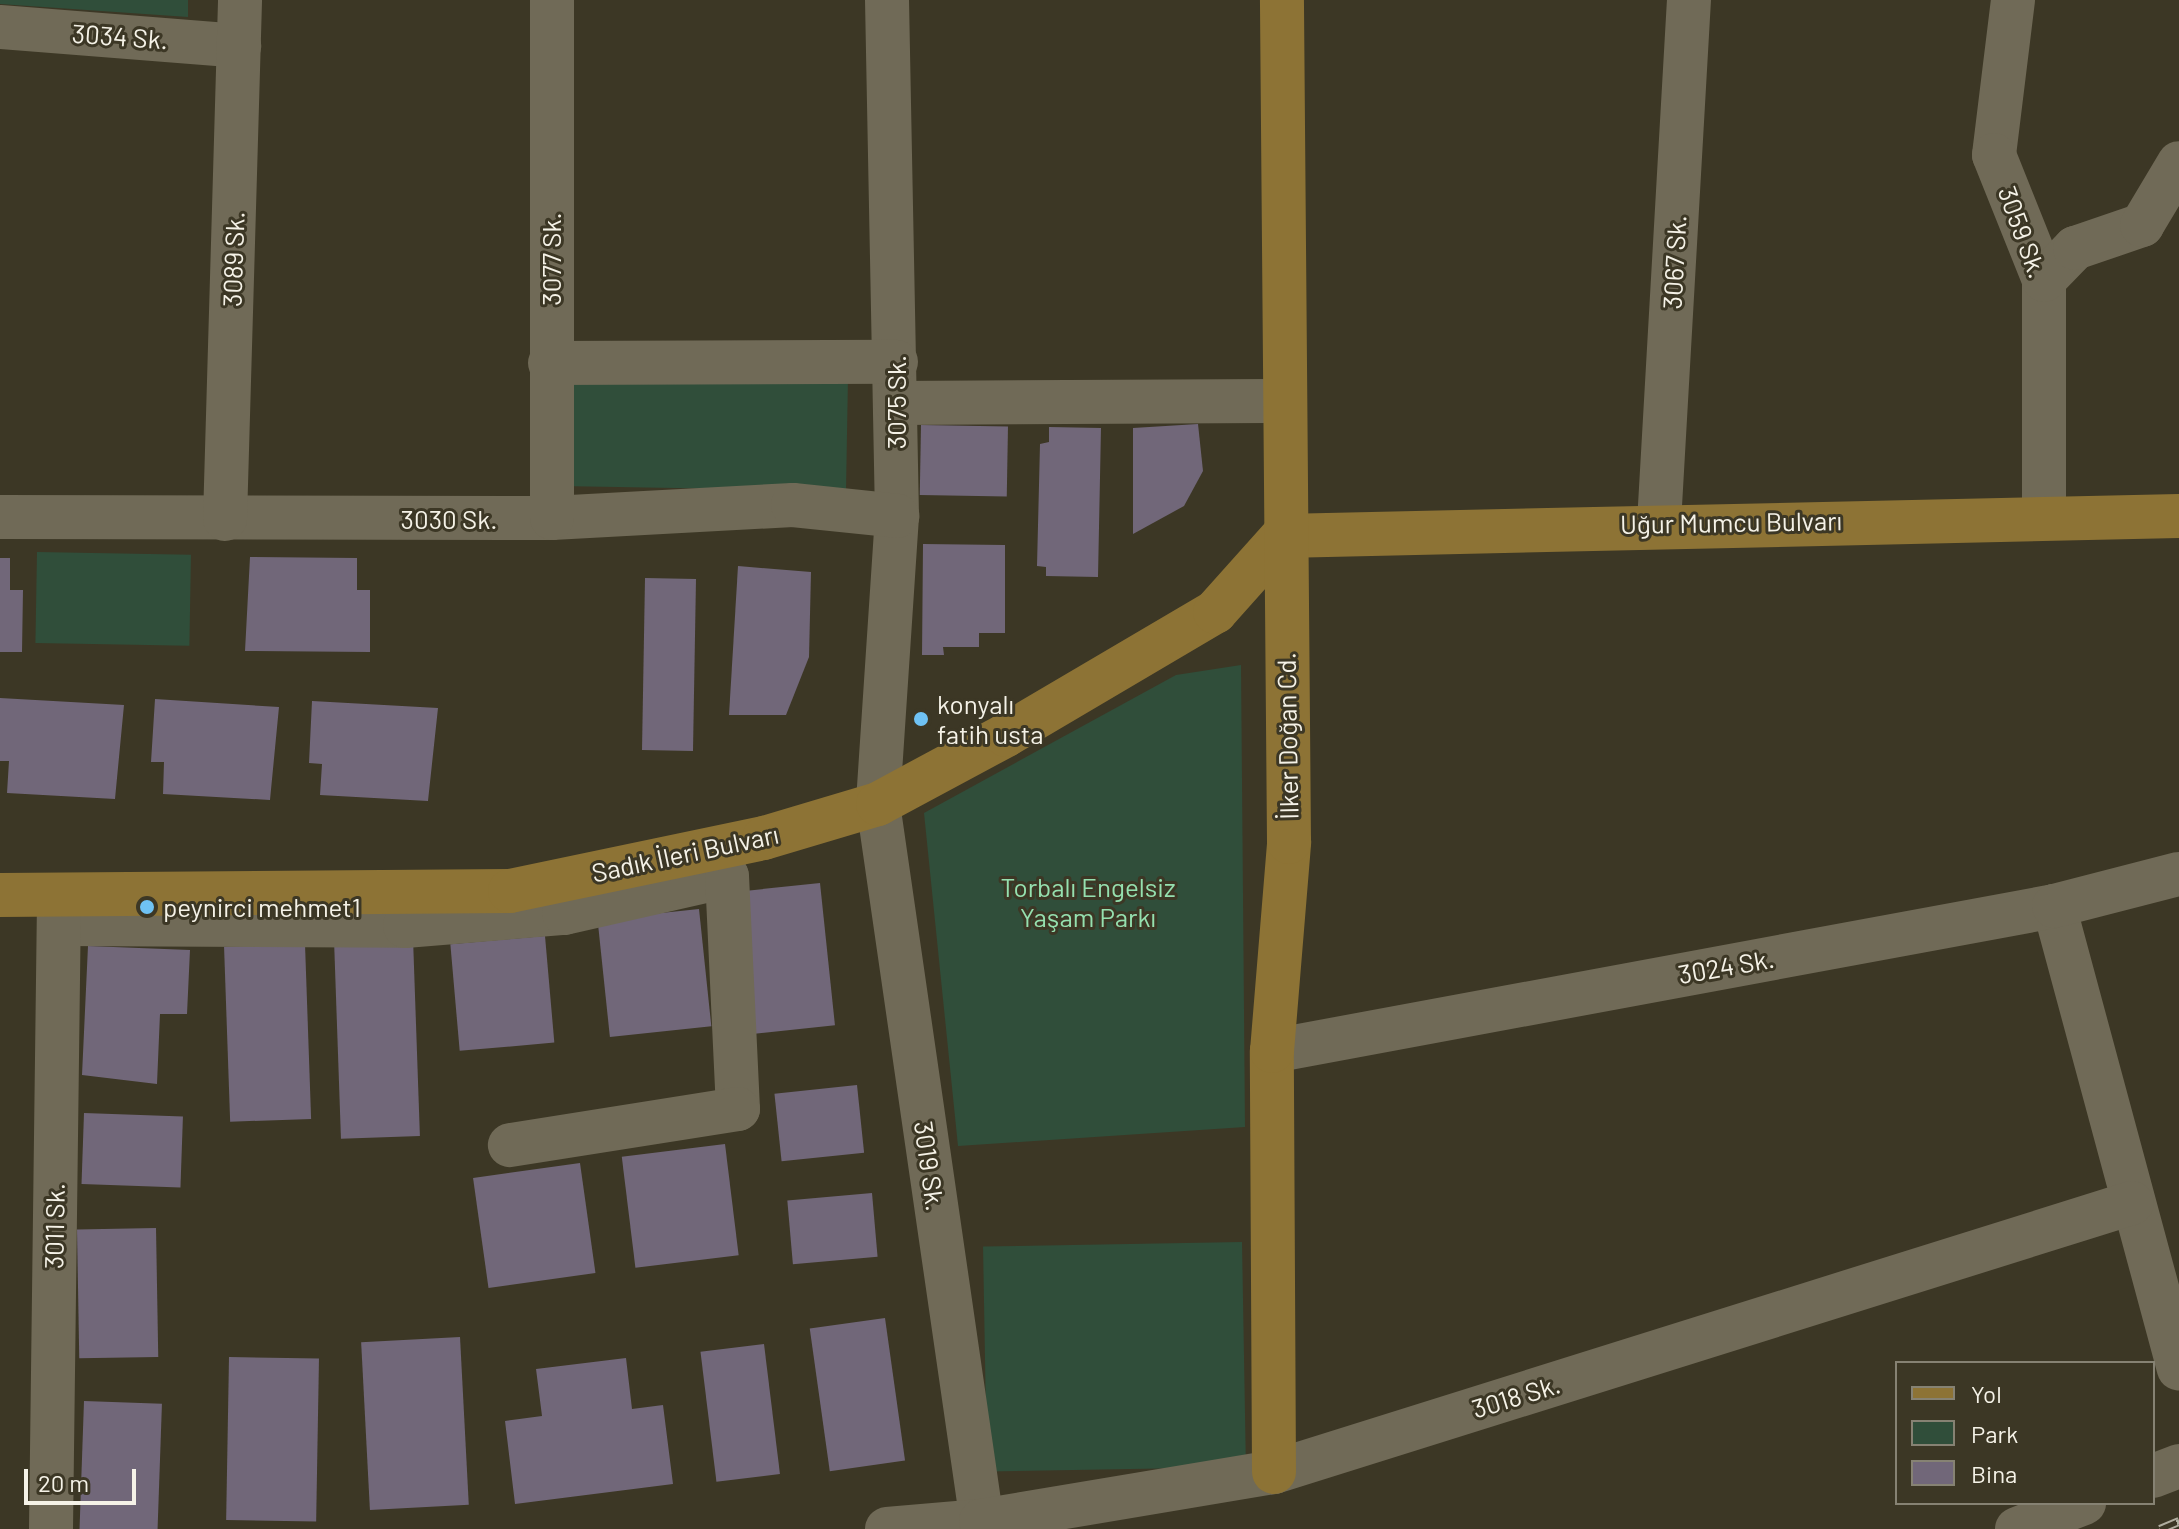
<!DOCTYPE html>
<meta charset="utf-8">
<style>
body{margin:0}
#map{position:relative;width:2179px;height:1529px;overflow:hidden;background:#3c3725;font-family:Barlow,sans-serif}
div>[style]{position:absolute}
.green>*{inset:0;background:#304e3a;transform-origin:0 0}
.building>*{inset:0;background:#716779;transform-origin:0 0}
.minor>*{height:44px;margin:-22px;padding:0 22px;transform-origin:22px;border-radius:22px;background:#706a57}
.major>*{height:44px;margin:-22px;padding:0 22px;transform-origin:22px;border-radius:22px;background:#8d7335}
.rail>*{height:9px;margin-top:-4.5px;transform-origin:0;background:repeating-linear-gradient(90deg,#3c3725 0 18px,#b0ad9f 0 36px);box-sizing:border-box;border-block:2px solid #b0ad9f}
.dots>*{width:22px;height:22px;translate:-50% -50%;box-sizing:border-box;border:4px solid #3c3725;border-radius:50%}
span{translate:-50% -50%;white-space:nowrap;text-align:center;line-height:1.15;-webkit-text-stroke:6px #3c3725;paint-order:stroke}
.street-label{font-size:26px;color:#f5f2e7}
.poi-label{font-size:26px;color:#f5f2e7}
.left{translate:0 -50%;text-align:left}
.park-label{font-size:26px;color:#95e0af}
.legend{position:absolute;left:1895px;top:1361px;width:260px;height:144px;box-sizing:border-box;background:#3c3725;border:2px solid #868273;margin:0;padding:10px 14px;list-style:none;font-size:24px;color:#f5f2e7}
.legend li{display:flex;align-items:center;gap:16px;height:40px}
.legend b{width:40px;border:2px solid #868273}
.scale{position:absolute;left:24px;top:1469px;width:112px;height:36px;box-sizing:border-box;border:4px solid #f5f2e7;border-top:0;padding-left:10px;font-size:24px;line-height:28px;white-space:nowrap;color:#f5f2e7;-webkit-text-stroke:6px #3c3725;paint-order:stroke}
</style>
<div id="map">
<div class="green">
<i style="clip-path:polygon(0 0,188px 0,188px 17px,0 4px)"></i>
<i style="left:848px;top:377px;width:114px;height:288px;rotate:91deg"></i>
<i style="left:37px;top:552px;width:154px;height:91px;rotate:1deg"></i>
<i style="clip-path:polygon(1241px 665px,1245px 1127px,958px 1146px,924px 813px,1176px 675px)"></i>
<i style="left:1242px;top:1242px;width:225px;height:259px;rotate:89deg"></i>
</div>
<div class="building">
<i style="clip-path:polygon(1198px 424px,1203px 471px,1184px 506px,1133px 534px,1133px 428px)"></i>
<i style="left:921px;top:425px;width:87px;height:70px;rotate:1deg"></i>
<i style="clip-path:polygon(1049px 427px,1101px 428px,1098px 577px,1046px 576px,1046px 567px,1037px 566px,1040px 444px,1049px 442px)"></i>
<i style="clip-path:polygon(923px 544px,1005px 545px,1005px 633px,979px 633px,979px 647px,943px 647px,944px 655px,922px 655px)"></i>
<i style="clip-path:polygon(250px 557px,357px 558px,357px 590px,370px 590px,370px 652px,245px 651px)"></i>
<i style="clip-path:polygon(0 558px,10px 558px,10px 590px,23px 590px,22px 652px,0 652px)"></i>
<i style="clip-path:polygon(738px 566px,811px 572px,809px 657px,786px 715px,729px 715px)"></i>
<i style="left:696px;top:579px;width:172px;height:51px;rotate:91deg"></i>
<i style="clip-path:polygon(0 698px,124px 705px,115px 799px,7px 793px,9px 761px,0 761px)"></i>
<i style="clip-path:polygon(155px 699px,279px 707px,270px 800px,163px 794px,164px 762px,151px 762px)"></i>
<i style="clip-path:polygon(312px 701px,438px 708px,428px 801px,320px 795px,322px 764px,309px 763px)"></i>
<i style="left:820px;top:883px;width:143px;height:83px;rotate:84deg"></i>
<i style="left:699px;top:909px;width:118px;height:102px;rotate:84deg"></i>
<i style="left:545px;top:936px;width:107px;height:95px;rotate:85deg"></i>
<i style="left:413px;top:938px;width:198px;height:79px;rotate:88deg"></i>
<i style="left:305px;top:944px;width:175px;height:81px;rotate:88deg"></i>
<i style="clip-path:polygon(88px 946px,190px 950px,187px 1014px,160px 1014px,157px 1084px,82px 1075px)"></i>
<i style="left:857px;top:1085px;width:68px;height:83px;rotate:84deg"></i>
<i style="left:84px;top:1113px;width:99px;height:71px;rotate:2deg"></i>
<i style="left:725px;top:1144px;width:112px;height:104px;rotate:83deg"></i>
<i style="left:580px;top:1163px;width:111px;height:108px;rotate:82deg"></i>
<i style="left:872px;top:1193px;width:64px;height:85px;rotate:85deg"></i>
<i style="left:156px;top:1228px;width:129px;height:79px;rotate:89deg"></i>
<i style="left:885px;top:1318px;width:144px;height:76px;rotate:82deg"></i>
<i style="left:460px;top:1337px;width:168px;height:99px;rotate:87deg"></i>
<i style="left:764px;top:1344px;width:131px;height:64px;rotate:83deg"></i>
<i style="left:229px;top:1357px;width:90px;height:163px;rotate:1deg"></i>
<i style="clip-path:polygon(626px 1358px,632px 1409px,663px 1405px,673px 1484px,515px 1504px,505px 1421px,542px 1416px,536px 1369px)"></i>
<i style="left:84px;top:1401px;width:78px;height:128px;rotate:2deg"></i>
</div>
<div class="minor">
<i style="left:887px;top:0;width:516px;rotate:88.89deg"></i>
<i style="left:897px;top:516px;width:289px;rotate:93.8deg"></i>
<i style="left:878px;top:804px;width:733px;rotate:81.76deg"></i>
<i style="left:2013px;top:0;width:156px;rotate:97deg"></i>
<i style="left:1994px;top:155px;width:135px;rotate:68.2deg"></i>
<i style="left:2044px;top:280px;width:235px;rotate:90deg"></i>
<i style="left:0;top:27px;width:240px;rotate:4.5deg"></i>
<i style="left:2044px;top:280px;width:45px;rotate:-45.9deg"></i>
<i style="left:2075px;top:248px;width:71px;rotate:-18.9deg"></i>
<i style="left:2142px;top:225px;width:72px;rotate:-59.2deg"></i>
<i style="left:550px;top:363px;width:346px;rotate:-0.2deg"></i>
<i style="left:896px;top:403px;width:387px;rotate:-0.3deg"></i>
<i style="left:0;top:517px;width:552px;rotate:0.1deg"></i>
<i style="left:552px;top:518px;width:241px;rotate:-3.1deg"></i>
<i style="left:793px;top:505px;width:105px;rotate:6deg"></i>
<i style="left:552px;top:518px;width:518px;rotate:-90deg"></i>
<i style="left:225px;top:519px;width:519px;rotate:-88.34deg"></i>
<i style="left:1659px;top:523px;width:524px;rotate:-86.72deg"></i>
<i style="left:2054px;top:906px;width:479px;rotate:74.9deg"></i>
<i style="left:59px;top:924px;width:346px;rotate:0.3deg"></i>
<i style="left:405px;top:926px;width:160px;rotate:-4.7deg"></i>
<i style="left:564px;top:913px;width:167px;rotate:-12.8deg"></i>
<i style="left:727px;top:876px;width:233px;rotate:87.3deg"></i>
<i style="left:738px;top:1109px;width:231px;rotate:171deg"></i>
<i style="left:1272px;top:1051px;width:795px;rotate:-10.5deg"></i>
<i style="left:2054px;top:906px;width:129px;rotate:-14.4deg"></i>
<i style="left:2153px;top:1476px;width:28px;rotate:-21deg"></i>
<i style="left:51px;top:1529px;width:632px;rotate:-89.27deg"></i>
<i style="left:887px;top:1529px;width:94px;rotate:-4.9deg"></i>
<i style="left:981px;top:1521px;width:297px;rotate:-9.5deg"></i>
<i style="left:1274px;top:1472px;width:899px;rotate:-17.41deg"></i>
<i style="left:2017px;top:1529px;width:72px;rotate:-21.2deg"></i>
</div>
<div class="major">
<i style="left:1283px;top:536px;width:896px;rotate:-1.28deg"></i>
<i style="left:0;top:895px;width:510px;rotate:-0.45deg"></i>
<i style="left:510px;top:891px;width:259px;rotate:-11.8deg"></i>
<i style="left:764px;top:838px;width:119px;rotate:-16.6deg"></i>
<i style="left:878px;top:804px;width:145px;rotate:-28.3deg"></i>
<i style="left:1006px;top:735px;width:243px;rotate:-30.5deg"></i>
<i style="left:1215px;top:612px;width:102px;rotate:-48.2deg"></i>
<i style="left:1274px;top:1472px;width:421px;rotate:-90.3deg"></i>
<i style="left:1272px;top:1051px;width:210px;rotate:-85.3deg"></i>
<i style="left:1289px;top:842px;width:842px;rotate:-90.48deg"></i>
</div>
<div class="rail">
<i style="left:2160px;top:1529px;width:21px;rotate:-23deg"></i>
</div>
<div class="dots">
<i style="left:921px;top:719px;background:#6fc2f4"></i>
<i style="left:147px;top:907px;background:#6fc2f4"></i>
</div>
<div class="street-label">
<span style="left:120px;top:36px;rotate:4deg">3034 Sk.</span>
<span style="left:2023px;top:232px;rotate:70deg">3059 Sk.</span>
<span style="left:233px;top:259px;rotate:-88deg">3089 Sk.</span>
<span style="left:551px;top:259px;rotate:-90deg">3077 Sk.</span>
<span style="left:1674px;top:262px;rotate:-87deg">3067 Sk.</span>
<span style="left:896px;top:402px;rotate:-90deg">3075 Sk.</span>
<span style="left:449px;top:519px">3030 Sk.</span>
<span style="left:1731px;top:522px;rotate:-1deg">Uğur Mumcu Bulvarı</span>
<span style="left:1287px;top:736px;rotate:-91deg">İlker Doğan Cd.</span>
<span style="left:685px;top:853px;rotate:-12deg">Sadık İleri Bulvarı</span>
<span style="left:1726px;top:966px;rotate:-10deg">3024 Sk.</span>
<span style="left:930px;top:1166px;rotate:82deg">3019 Sk.</span>
<span style="left:54px;top:1226px;rotate:-89deg">3011 Sk.</span>
<span style="left:1516px;top:1396px;rotate:-17deg">3018 Sk.</span>
</div>
<div class="poi-label">
<span class="left" style="left:937px;top:719px">konyalı<br>fatih usta</span>
<span class="left" style="left:163px;top:907px">peynirci mehmet1</span>
</div>
<div class="park-label">
<span style="left:1088px;top:902px">Torbalı Engelsiz<br>Yaşam Parkı</span>
</div>
<ul class="legend">
<li><b style="height:10px;background:#8d7335"></b>Yol</li>
<li><b style="height:22px;background:#304e3a"></b>Park</li>
<li><b style="height:22px;background:#716779"></b>Bina</li>
</ul>
<div class="scale">20 m</div>
</div>
